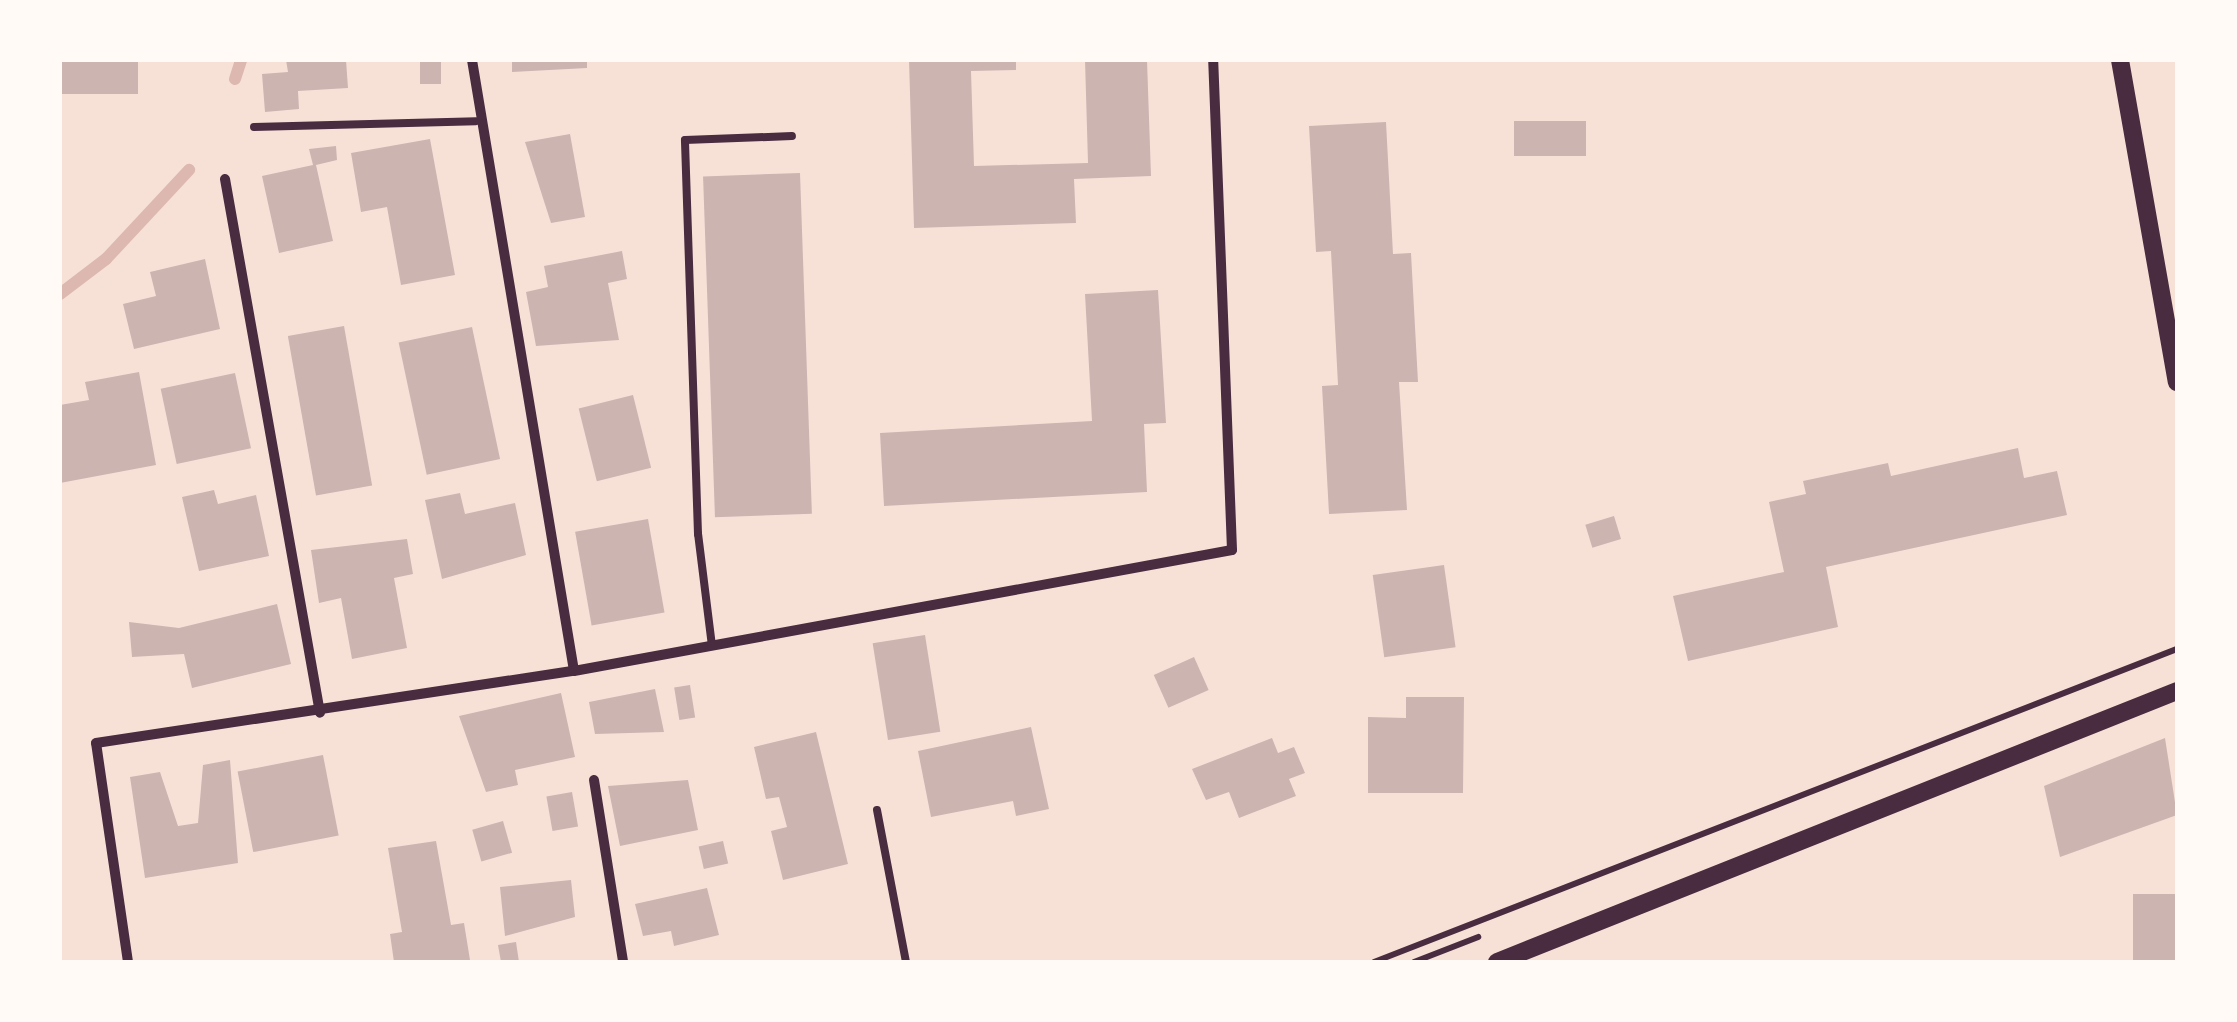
<!DOCTYPE html>
<style>
body{margin:0}
#map{position:relative;width:2237px;height:1022px;overflow:hidden;background:#f7e1d7;font-family:"Roboto Condensed",sans-serif}
div>[style]{position:absolute}
.stream>*{height:12px;margin:-6px;padding:0 6px;transform-origin:6px;border-radius:6px;background:#dcb8b0}
.building>*{inset:0;background:#ccb4b1;transform-origin:0 0}
.path>*{height:6px;margin:-3px;padding:0 3px;transform-origin:3px;border-radius:3px;background:#4a2c40}
.service>*{height:8px;margin:-4px;padding:0 4px;transform-origin:4px;border-radius:4px;background:#4a2c40}
.minor>*{height:10px;margin:-5px;padding:0 5px;transform-origin:5px;border-radius:5px;background:#4a2c40}
.tertiary>*{height:18px;margin:-9px;padding:0 9px;transform-origin:9px;border-radius:9px;background:#4a2c40}
span{translate:-50% -50%;white-space:nowrap;text-align:center;line-height:1.15;-webkit-text-stroke:10px #fffaf5;paint-order:stroke}
.frame{position:absolute;inset:0;border:62px solid #fffaf5;pointer-events:none}
</style>
<div id="map">
<div class="stream">
<i style="left:235px;top:79px;width:20px;rotate:-72deg"></i>
<i style="left:60px;top:294px;width:58px;rotate:-37.3deg"></i>
<i style="left:106px;top:259px;width:122px;rotate:-47deg"></i>
</div>
<div class="building">
<i style="left:60px;top:60px;width:78px;height:34px"></i>
<i style="clip-path:polygon(286px 60px,346px 60px,348px 88px,298px 91px,299px 109px,265px 112px,262px 74px,288px 72px)"></i>
<i style="left:420px;top:60px;width:21px;height:24px"></i>
<i style="clip-path:polygon(512px 60px,587px 60px,587px 68px,512px 72px)"></i>
<i style="clip-path:polygon(909px 60px,1016px 60px,1016px 70px,971px 71px,974px 166px,1088px 163px,1085px 60px,1147px 60px,1151px 176px,1074px 179px,1076px 223px,914px 228px)"></i>
<i style="left:1514px;top:121px;width:72px;height:35px"></i>
<i style="clip-path:polygon(1386px 122px,1393px 254px,1411px 253px,1418px 382px,1399px 382px,1407px 510px,1329px 514px,1322px 386px,1338px 385px,1331px 251px,1316px 252px,1309px 126px)"></i>
<i style="clip-path:polygon(570px 134px,585px 217px,551px 223px,525px 142px)"></i>
<i style="clip-path:polygon(430px 139px,455px 275px,401px 285px,387px 207px,361px 212px,351px 153px)"></i>
<i style="clip-path:polygon(336px 146px,337px 160px,316px 165px,333px 241px,279px 253px,262px 176px,313px 165px,309px 149px)"></i>
<i style="left:800px;top:173px;width:341px;height:97px;rotate:88deg"></i>
<i style="clip-path:polygon(622px 251px,627px 279px,608px 283px,619px 340px,536px 346px,526px 292px,548px 287px,544px 266px)"></i>
<i style="clip-path:polygon(205px 259px,220px 329px,134px 349px,123px 304px,156px 296px,150px 272px)"></i>
<i style="clip-path:polygon(1158px 290px,1166px 423px,1144px 424px,1147px 492px,884px 506px,880px 433px,1092px 421px,1085px 294px)"></i>
<i style="left:344px;top:326px;width:162px;height:57px;rotate:80deg"></i>
<i style="left:472px;top:327px;width:135px;height:75px;rotate:78deg"></i>
<i style="clip-path:polygon(139px 372px,156px 465px,60px 483px,60px 405px,89px 400px,85px 382px)"></i>
<i style="left:235px;top:373px;width:77px;height:76px;rotate:78deg"></i>
<i style="left:633px;top:395px;width:75px;height:56px;rotate:76deg"></i>
<i style="clip-path:polygon(2018px 448px,2024px 478px,2057px 471px,2067px 515px,1826px 567px,1838px 627px,1688px 661px,1673px 596px,1784px 572px,1769px 502px,1806px 494px,1803px 481px,1888px 463px,1891px 476px)"></i>
<i style="clip-path:polygon(214px 490px,218px 504px,256px 495px,269px 556px,199px 571px,182px 497px)"></i>
<i style="clip-path:polygon(460px 493px,465px 514px,515px 503px,526px 555px,442px 579px,425px 500px)"></i>
<i style="left:1614px;top:516px;width:24px;height:30px;rotate:73deg"></i>
<i style="left:648px;top:519px;width:95px;height:74px;rotate:80deg"></i>
<i style="clip-path:polygon(407px 539px,413px 574px,394px 578px,407px 648px,352px 659px,341px 598px,319px 603px,311px 550px)"></i>
<i style="left:1444px;top:565px;width:83px;height:72px;rotate:82deg"></i>
<i style="clip-path:polygon(277px 604px,291px 664px,192px 688px,184px 654px,132px 657px,129px 622px,179px 628px)"></i>
<i style="left:925px;top:635px;width:98px;height:53px;rotate:81deg"></i>
<i style="left:1194px;top:657px;width:36px;height:44px;rotate:66deg"></i>
<i style="left:690px;top:685px;width:33px;height:16px;rotate:81deg"></i>
<i style="clip-path:polygon(655px 689px,664px 732px,595px 734px,589px 702px)"></i>
<i style="clip-path:polygon(561px 693px,575px 757px,515px 770px,518px 785px,486px 792px,459px 716px)"></i>
<i style="clip-path:polygon(1406px 697px,1464px 697px,1463px 793px,1368px 793px,1368px 717px,1406px 718px)"></i>
<i style="clip-path:polygon(1031px 727px,1049px 809px,1016px 816px,1013px 801px,931px 817px,918px 751px)"></i>
<i style="clip-path:polygon(816px 732px,848px 864px,783px 880px,771px 831px,787px 827px,779px 797px,766px 799px,754px 747px)"></i>
<i style="clip-path:polygon(1272px 738px,1278px 753px,1294px 747px,1305px 773px,1289px 779px,1296px 796px,1239px 818px,1229px 792px,1206px 800px,1192px 769px)"></i>
<i style="clip-path:polygon(2165px 738px,2177px 815px,2060px 857px,2044px 786px)"></i>
<i style="left:323px;top:755px;width:82px;height:87px;rotate:79deg"></i>
<i style="clip-path:polygon(230px 760px,238px 863px,145px 878px,130px 777px,160px 772px,178px 826px,198px 823px,203px 765px)"></i>
<i style="clip-path:polygon(688px 780px,698px 830px,620px 846px,608px 786px)"></i>
<i style="left:572px;top:792px;width:35px;height:26px;rotate:80deg"></i>
<i style="left:503px;top:821px;width:33px;height:32px;rotate:74deg"></i>
<i style="clip-path:polygon(436px 841px,451px 925px,464px 923px,470px 960px,394px 962px,390px 934px,402px 932px,388px 848px)"></i>
<i style="left:723px;top:841px;width:23px;height:25px;rotate:77deg"></i>
<i style="clip-path:polygon(571px 880px,575px 917px,505px 936px,500px 887px)"></i>
<i style="clip-path:polygon(707px 888px,719px 935px,674px 946px,671px 931px,643px 936px,635px 904px)"></i>
<i style="left:2177px;top:894px;width:68px;height:44px;rotate:90deg"></i>
<i style="clip-path:polygon(516px 942px,519px 962px,501px 962px,498px 945px)"></i>
</div>
<div class="path">
<i style="left:1374px;top:962px;width:862px;rotate:-21.3deg"></i>
<i style="left:1414px;top:962px;width:69px;rotate:-21.3deg"></i>
</div>
<div class="service">
<i style="left:254px;top:127px;width:222px;rotate:-1.5deg"></i>
<i style="left:712px;top:646px;width:113px;rotate:-97.1deg"></i>
<i style="left:698px;top:534px;width:394px;rotate:-91.9deg"></i>
<i style="left:685px;top:140px;width:107px;rotate:-2.1deg"></i>
<i style="left:877px;top:810px;width:155px;rotate:79.2deg"></i>
</div>
<div class="minor">
<i style="left:472px;top:60px;width:619px;rotate:80.52deg"></i>
<i style="left:225px;top:179px;width:542px;rotate:79.91deg"></i>
<i style="left:594px;top:780px;width:184px;rotate:80.9deg"></i>
<i style="left:128px;top:962px;width:221px;rotate:-98.3deg"></i>
<i style="left:96px;top:743px;width:483px;rotate:-8.6deg"></i>
<i style="left:574px;top:671px;width:669px;rotate:-10.42deg"></i>
<i style="left:1232px;top:550px;width:490px;rotate:-92.2deg"></i>
</div>
<div class="tertiary">
<i style="left:2120px;top:60px;width:327px;rotate:80deg"></i>
<i style="left:1497px;top:962px;width:732px;rotate:-21.73deg"></i>
</div>
<div class="frame"></div>
</div>
